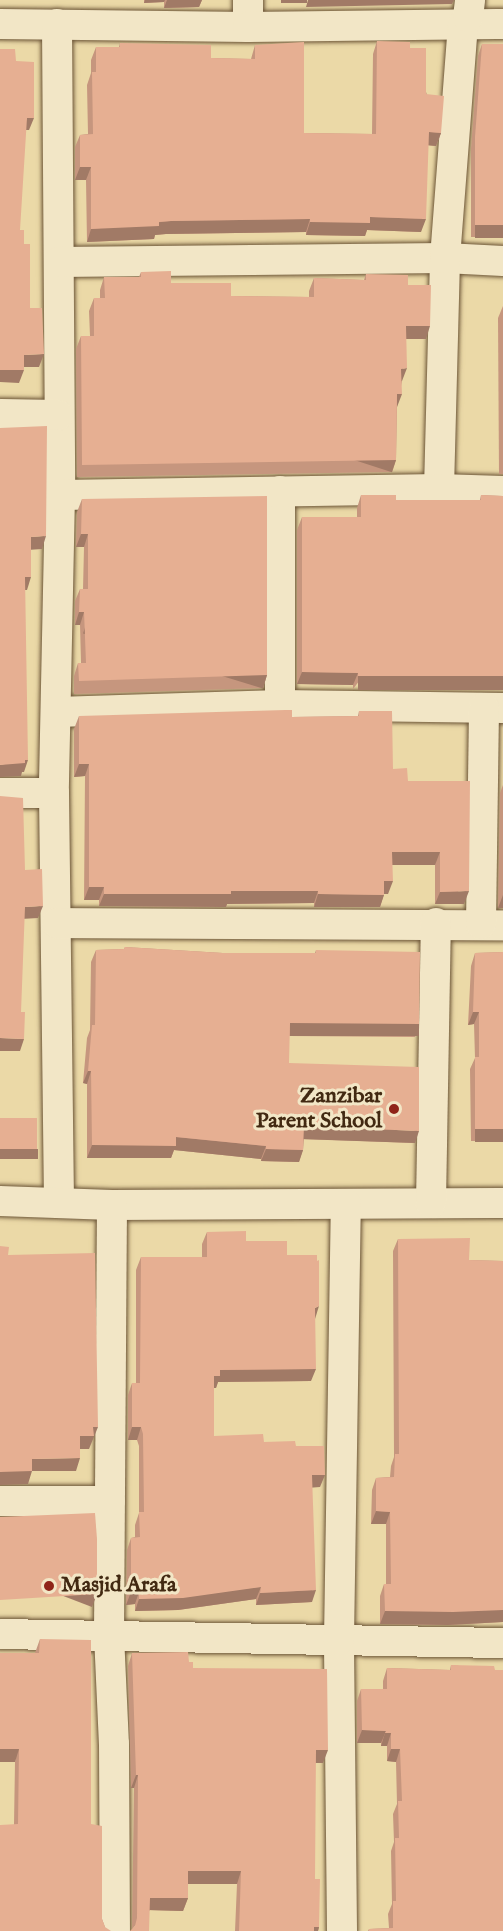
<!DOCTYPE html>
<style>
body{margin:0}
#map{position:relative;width:503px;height:1931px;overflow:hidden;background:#ebd9a7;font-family:"IM FELL English",serif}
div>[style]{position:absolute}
.roads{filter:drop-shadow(0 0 2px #6c5537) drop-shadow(0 0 2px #6c5537)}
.minor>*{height:30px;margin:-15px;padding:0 15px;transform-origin:15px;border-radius:15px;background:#f2e6c6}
.wall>*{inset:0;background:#c6967e}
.shaded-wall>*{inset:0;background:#a17a66;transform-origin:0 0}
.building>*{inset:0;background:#e6af92;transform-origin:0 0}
.dots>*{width:16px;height:16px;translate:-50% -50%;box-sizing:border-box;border:3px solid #f2e6c6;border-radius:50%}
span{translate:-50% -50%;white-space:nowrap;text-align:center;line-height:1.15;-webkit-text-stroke:6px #f2e6c6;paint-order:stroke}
.poi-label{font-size:22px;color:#422912;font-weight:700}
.right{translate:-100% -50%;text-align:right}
.left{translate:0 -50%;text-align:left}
</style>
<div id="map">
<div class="roads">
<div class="minor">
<i style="left:248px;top:0;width:27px;rotate:90deg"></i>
<i style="left:0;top:24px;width:248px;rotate:0.7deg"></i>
<i style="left:248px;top:27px;width:255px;rotate:-0.7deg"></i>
<i style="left:57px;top:24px;width:471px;rotate:89.6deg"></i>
<i style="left:60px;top:495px;width:298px;rotate:91.2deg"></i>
<i style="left:54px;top:793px;width:408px;rotate:89.3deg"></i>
<i style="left:59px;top:262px;width:386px;rotate:-0.6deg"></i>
<i style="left:445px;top:258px;width:58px;rotate:3deg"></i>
<i style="left:0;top:414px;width:58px;rotate:1deg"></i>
<i style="left:439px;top:489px;width:231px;rotate:-88.5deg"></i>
<i style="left:445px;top:258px;width:234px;rotate:-85.6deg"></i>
<i style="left:463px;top:25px;width:9px;rotate:-58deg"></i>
<i style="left:468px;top:17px;width:17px;rotate:-83deg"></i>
<i style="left:280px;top:491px;width:214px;rotate:90deg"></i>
<i style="left:60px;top:495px;width:379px;rotate:-0.9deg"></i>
<i style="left:439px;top:489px;width:64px;rotate:1.8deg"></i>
<i style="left:56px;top:712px;width:224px;rotate:-1.8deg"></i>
<i style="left:280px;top:705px;width:223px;rotate:0.8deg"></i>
<i style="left:0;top:793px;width:54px"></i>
<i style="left:57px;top:923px;width:446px;rotate:0.3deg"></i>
<i style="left:481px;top:924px;width:216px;rotate:-89.2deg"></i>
<i style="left:0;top:1201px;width:112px;rotate:2deg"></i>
<i style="left:112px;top:1205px;width:391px;rotate:-0.3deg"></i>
<i style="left:431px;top:1203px;width:280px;rotate:-89deg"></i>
<i style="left:112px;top:1205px;width:430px;rotate:90.4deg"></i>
<i style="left:109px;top:1635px;width:109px;rotate:87.4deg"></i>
<i style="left:114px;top:1744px;width:187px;rotate:89.7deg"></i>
<i style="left:0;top:1501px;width:110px"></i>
<i style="left:0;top:1634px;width:503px;rotate:1.03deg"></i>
<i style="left:342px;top:1931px;width:291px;rotate:-90.6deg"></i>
<i style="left:339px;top:1640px;width:436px;rotate:-89.1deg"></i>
</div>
</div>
<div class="wall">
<i style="clip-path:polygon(144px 0,203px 0,202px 0,199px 7px,164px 8px,164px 2px,144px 3px)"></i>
<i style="clip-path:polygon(377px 41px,410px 48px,441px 133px,436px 146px,428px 145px,421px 232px,367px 230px,365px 236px,306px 235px,306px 232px,166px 234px,155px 235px,154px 239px,87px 242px,86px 180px,75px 180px,75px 147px,80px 135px,88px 134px,87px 85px,91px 73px,91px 60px,96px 47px,119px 47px,120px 43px,211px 58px,251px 59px,255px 45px,304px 133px,372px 134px,373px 54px)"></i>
<i style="clip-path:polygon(482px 44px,503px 44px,503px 237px,471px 237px,471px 149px,478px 56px)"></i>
<i style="clip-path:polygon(141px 272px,171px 283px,231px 296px,309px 297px,309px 291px,314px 278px,364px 280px,366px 274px,408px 285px,426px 339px,406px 339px,402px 381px,397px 407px,396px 460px,392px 472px,77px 477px,76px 349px,81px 336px,90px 336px,89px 311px,94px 298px,100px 298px,100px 290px,104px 277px,139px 277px)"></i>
<i style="clip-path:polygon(503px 306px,503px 474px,499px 474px,498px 318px)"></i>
<i style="clip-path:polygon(361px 495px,396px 500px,480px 500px,481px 495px,503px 496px,353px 689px,353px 685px,297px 684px,297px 530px,302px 517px,357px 517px,357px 508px)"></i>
<i style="clip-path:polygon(82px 499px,267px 675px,263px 688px,74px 694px,74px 676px,78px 663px,81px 663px,80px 625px,75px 625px,75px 601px,80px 589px,83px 589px,84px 547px,76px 547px,77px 512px)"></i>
<i style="clip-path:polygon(359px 711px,393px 769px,408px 781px,464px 904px,435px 904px,435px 865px,392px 865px,388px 894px,384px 894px,380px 907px,314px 907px,314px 903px,227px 904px,226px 907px,99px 906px,99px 900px,84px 900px,85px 776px,74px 777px,74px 729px,79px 716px,292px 717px,358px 716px)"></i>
<i style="clip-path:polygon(503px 785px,503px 908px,498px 908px,500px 793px)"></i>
<i style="clip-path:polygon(125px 947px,223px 953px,315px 953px,316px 950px,419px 1024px,415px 1037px,289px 1036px,289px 1063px,415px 1143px,304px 1139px,303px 1150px,299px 1162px,261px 1161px,261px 1159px,174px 1150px,171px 1158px,87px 1158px,87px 1084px,83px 1083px,87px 1038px,90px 1030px,91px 962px,96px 950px,124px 949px)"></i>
<i style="clip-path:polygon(503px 952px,503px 1141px,471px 1141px,470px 1069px,475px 1058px,474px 1024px,468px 1025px,471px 966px,475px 953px)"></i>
<i style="clip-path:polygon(207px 1232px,246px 1241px,287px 1255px,315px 1318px,311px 1381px,218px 1382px,216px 1388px,214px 1388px,214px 1436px,296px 1446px,320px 1487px,312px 1487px,312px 1602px,256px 1605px,256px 1599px,178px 1610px,135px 1611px,135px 1604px,126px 1605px,127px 1550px,131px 1538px,135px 1537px,135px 1525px,139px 1513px,139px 1446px,137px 1440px,128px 1440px,128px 1395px,132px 1383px,136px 1383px,136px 1270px,141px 1257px,202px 1257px,202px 1244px)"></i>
<i style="clip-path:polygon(398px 1239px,469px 1260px,503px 1261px,503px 1622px,448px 1625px,380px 1624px,380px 1596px,384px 1584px,386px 1584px,386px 1524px,371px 1524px,372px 1490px,376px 1478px,390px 1477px,391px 1466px,394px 1457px,393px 1251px)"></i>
<i style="clip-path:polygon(40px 1639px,91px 1824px,102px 1919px,105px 1927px,0 1931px,14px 1824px,15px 1762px,35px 1653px)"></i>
<i style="clip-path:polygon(132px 1653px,189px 1662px,193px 1668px,323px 1763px,315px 1763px,315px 1879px,319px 1927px,318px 1931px,235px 1931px,237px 1884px,188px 1884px,188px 1898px,183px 1911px,150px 1910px,132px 1929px,134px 1788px,131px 1788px,128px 1666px)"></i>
<i style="clip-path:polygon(451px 1665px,495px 1670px,503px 1931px,368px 1931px,369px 1929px,389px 1928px,388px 1914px,392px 1904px,391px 1851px,394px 1842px,393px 1814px,397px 1804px,396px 1762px,387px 1761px,387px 1746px,381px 1746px,381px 1743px,357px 1743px,357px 1701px,361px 1689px,383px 1689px,383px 1681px,387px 1668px,450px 1670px)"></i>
</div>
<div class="shaded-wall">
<i style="clip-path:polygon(145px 0,165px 0,164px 2px,144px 3px)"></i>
<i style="clip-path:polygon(167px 0,203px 0,202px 0,199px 7px,164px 8px)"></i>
<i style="left:281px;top:0;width:26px;height:3px"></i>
<i style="clip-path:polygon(308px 0,454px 0,452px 4px,306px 7px)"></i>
<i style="clip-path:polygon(27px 118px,34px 118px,29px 130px,22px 130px)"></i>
<i style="clip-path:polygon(429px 132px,441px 133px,436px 146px,424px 145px)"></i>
<i style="clip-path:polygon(80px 167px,91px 167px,86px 180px,75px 180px)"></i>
<i style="clip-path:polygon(370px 217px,426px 219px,421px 232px,367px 230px,365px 236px,306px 235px,310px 222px)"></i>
<i style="clip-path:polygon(310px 219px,306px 232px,166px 234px,155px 235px,154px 239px,87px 242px,91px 229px,171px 221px)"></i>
<i style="left:475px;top:225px;width:28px;height:13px"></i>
<i style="clip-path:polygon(406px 326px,430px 326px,426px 339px,401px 339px)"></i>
<i style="clip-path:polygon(44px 354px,39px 367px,19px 367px,24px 355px)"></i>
<i style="clip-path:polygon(407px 368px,402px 381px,397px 382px,401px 369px)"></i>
<i style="clip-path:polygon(0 370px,24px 370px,19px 383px,0 382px)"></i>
<i style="clip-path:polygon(397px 394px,402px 394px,397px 407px)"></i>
<i style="left:396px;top:460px;width:13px;height:314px;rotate:108deg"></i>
<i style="clip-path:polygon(81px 534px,88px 534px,84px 547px,76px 547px)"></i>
<i style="clip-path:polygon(46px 536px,42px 549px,27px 550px,31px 537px)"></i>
<i style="clip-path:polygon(25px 577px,31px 577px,27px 590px,21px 590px)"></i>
<i style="clip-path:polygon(79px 612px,84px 612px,80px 625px,75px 625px)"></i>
<i style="clip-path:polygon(302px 672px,358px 673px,353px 685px,297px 684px)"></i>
<i style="left:267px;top:675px;width:14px;height:188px;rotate:107deg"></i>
<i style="left:358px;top:676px;width:145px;height:14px"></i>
<i style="clip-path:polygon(25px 760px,28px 760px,24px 772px,22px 772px,21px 776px,0 777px,0 765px)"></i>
<i style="clip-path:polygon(79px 764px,89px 764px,85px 776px,74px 777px)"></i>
<i style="clip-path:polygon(392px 852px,440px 852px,435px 865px,387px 865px)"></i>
<i style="clip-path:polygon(384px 881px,393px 881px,388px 894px,379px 894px)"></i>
<i style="clip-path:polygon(89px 887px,104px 887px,99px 900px,84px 900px)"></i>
<i style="clip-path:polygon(231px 891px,318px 891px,314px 903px,227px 904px,226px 907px,99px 906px,104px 894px)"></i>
<i style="clip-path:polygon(469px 891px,464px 904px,435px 904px,440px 892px)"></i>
<i style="clip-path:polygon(318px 894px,384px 895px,380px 907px,314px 907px)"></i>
<i style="clip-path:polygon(503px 895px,503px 908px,498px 908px)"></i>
<i style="clip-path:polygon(43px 906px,38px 918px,21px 919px,25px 907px)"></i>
<i style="clip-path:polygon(473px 1012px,479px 1012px,474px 1024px,468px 1025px)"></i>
<i style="left:290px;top:1023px;width:129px;height:13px"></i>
<i style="clip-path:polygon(0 1038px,24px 1039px,20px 1051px,0 1051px)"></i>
<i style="clip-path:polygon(88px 1071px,91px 1071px,87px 1084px,83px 1083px)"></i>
<i style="clip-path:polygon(304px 1126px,419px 1131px,415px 1143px,299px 1139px)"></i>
<i style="left:475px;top:1129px;width:28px;height:13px"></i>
<i style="clip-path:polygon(176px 1137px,266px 1146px,261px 1159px,174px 1150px,171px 1158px,87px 1158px,92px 1145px)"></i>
<i style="left:0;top:1149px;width:38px;height:10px"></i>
<i style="clip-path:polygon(266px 1149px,303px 1150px,299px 1162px,261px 1161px)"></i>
<i style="clip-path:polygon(319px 1306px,315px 1319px,315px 1308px)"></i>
<i style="clip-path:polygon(316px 1369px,311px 1381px,218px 1382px,216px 1388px,210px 1388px,214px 1376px,220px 1370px)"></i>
<i style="clip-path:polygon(93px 1427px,98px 1427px,89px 1449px,75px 1449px,80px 1436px)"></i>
<i style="clip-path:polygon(132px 1427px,141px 1427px,137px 1440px,128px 1440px)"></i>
<i style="clip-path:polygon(80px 1458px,76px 1471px,32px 1471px,28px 1484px,0 1485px,0 1472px,32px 1459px)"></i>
<i style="clip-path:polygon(312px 1475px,325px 1475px,320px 1487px,307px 1488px)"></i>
<i style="clip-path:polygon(376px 1511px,390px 1512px,386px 1524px,371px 1524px)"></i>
<i style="clip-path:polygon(261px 1587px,256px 1599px,178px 1610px,135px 1611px,139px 1599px)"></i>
<i style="clip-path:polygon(316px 1590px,312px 1602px,256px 1605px,260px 1593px)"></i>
<i style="clip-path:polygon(131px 1592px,139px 1592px,135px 1604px,126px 1605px)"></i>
<i style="left:97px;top:1594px;width:14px;height:97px;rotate:111deg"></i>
<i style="clip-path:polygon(503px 1610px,503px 1622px,448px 1625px,380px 1624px,385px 1611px)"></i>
<i style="clip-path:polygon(362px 1730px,386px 1731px,381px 1743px,357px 1743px)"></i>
<i style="clip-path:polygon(385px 1733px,391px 1733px,387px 1746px,381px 1746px)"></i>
<i style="clip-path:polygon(0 1749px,19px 1749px,15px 1762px,0 1762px)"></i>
<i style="clip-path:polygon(391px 1749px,400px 1749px,396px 1762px,387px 1761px)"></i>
<i style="clip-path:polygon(316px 1750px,328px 1750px,323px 1763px,311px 1763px)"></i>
<i style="clip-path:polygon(136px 1775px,138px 1775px,134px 1788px,131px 1788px)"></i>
<i style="clip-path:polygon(188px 1871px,241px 1871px,237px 1884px,183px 1884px)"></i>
<i style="clip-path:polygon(150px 1898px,188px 1898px,183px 1911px,146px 1910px)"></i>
<i style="clip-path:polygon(314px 1927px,319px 1927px,318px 1931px,312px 1931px)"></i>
</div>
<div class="building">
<i style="clip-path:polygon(377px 41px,410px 42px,410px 48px,426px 48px,426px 94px,444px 96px,441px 133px,429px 132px,426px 219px,370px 217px,370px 223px,310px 222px,310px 219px,171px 221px,159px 222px,159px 226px,91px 229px,91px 167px,80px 167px,80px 135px,93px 134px,92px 72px,96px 72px,96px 47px,120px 47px,120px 43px,211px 45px,211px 58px,255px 59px,255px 45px,304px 42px,304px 133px,376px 134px)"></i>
<i style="clip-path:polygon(482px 44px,503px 44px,503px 225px,475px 225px,475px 137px)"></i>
<i style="clip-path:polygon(0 49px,15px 49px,16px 61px,34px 62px,34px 118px,27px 118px,20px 230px,24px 230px,24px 244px,30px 244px,30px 308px,42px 308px,44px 354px,24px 355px,24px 370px,0 370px)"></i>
<i style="clip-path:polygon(171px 271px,171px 283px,231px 283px,231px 296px,314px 297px,314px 278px,366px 280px,366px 274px,408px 275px,408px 285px,431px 285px,430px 326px,406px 326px,407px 368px,401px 369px,402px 394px,397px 394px,396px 460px,82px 465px,81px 336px,94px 336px,94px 298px,105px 298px,104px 277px,141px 277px,141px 272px)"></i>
<i style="clip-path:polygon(47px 426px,46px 536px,31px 537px,31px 577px,25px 577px,28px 760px,25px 760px,25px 763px,0 765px,0 428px)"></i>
<i style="clip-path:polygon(361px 495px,396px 495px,396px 500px,481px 500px,481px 495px,503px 496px,503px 676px,358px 676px,358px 673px,302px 672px,302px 517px,361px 517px)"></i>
<i style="clip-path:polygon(267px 496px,267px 675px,79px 681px,78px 663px,86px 663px,84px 612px,79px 612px,80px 589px,88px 589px,88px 534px,81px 534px,82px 499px)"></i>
<i style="clip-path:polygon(285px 710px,292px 710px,292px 717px,359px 716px,359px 711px,392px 711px,393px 769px,407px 768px,408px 781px,470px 781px,469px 891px,440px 892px,440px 852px,392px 852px,393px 881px,384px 881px,384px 895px,318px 894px,318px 891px,231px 891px,231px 894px,104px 894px,104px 887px,89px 887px,89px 764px,79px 764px,79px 716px)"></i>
<i style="clip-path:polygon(0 796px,23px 798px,25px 870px,42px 869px,43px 906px,25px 907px,21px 1012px,25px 1012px,24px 1039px,0 1038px)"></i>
<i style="clip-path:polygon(125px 947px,223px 953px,316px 953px,316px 950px,420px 952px,419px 1024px,290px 1023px,289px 1063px,419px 1067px,419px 1131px,304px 1126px,303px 1150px,266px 1149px,266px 1146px,176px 1137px,176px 1146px,92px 1145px,91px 1071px,88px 1071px,92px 1025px,95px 1025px,96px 950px,124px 949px)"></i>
<i style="clip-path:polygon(503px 952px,503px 1129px,475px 1129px,475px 1057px,479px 1057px,479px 1012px,473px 1012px,475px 953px)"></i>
<i style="left:0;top:1118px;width:37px;height:31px"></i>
<i style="clip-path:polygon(246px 1231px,246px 1241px,287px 1241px,287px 1255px,317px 1255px,317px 1261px,319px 1260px,319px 1306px,315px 1308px,316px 1369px,220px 1370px,220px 1376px,214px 1376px,214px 1436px,263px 1434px,264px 1442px,295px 1441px,296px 1446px,324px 1446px,325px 1475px,312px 1475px,316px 1590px,260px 1593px,261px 1587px,183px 1598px,139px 1599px,139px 1592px,131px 1592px,131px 1538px,140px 1537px,139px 1512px,144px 1512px,143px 1434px,141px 1427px,132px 1427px,132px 1383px,140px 1383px,141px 1257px,207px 1257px,207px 1232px)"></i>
<i style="clip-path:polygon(470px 1238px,469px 1260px,503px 1261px,503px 1610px,453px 1612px,385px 1611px,384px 1584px,391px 1584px,390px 1512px,376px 1511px,376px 1478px,394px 1477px,395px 1454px,399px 1454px,398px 1239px)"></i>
<i style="clip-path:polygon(0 1246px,9px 1247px,8px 1255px,95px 1253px,98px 1427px,93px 1427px,94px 1436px,80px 1436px,80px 1458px,32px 1459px,32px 1471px,0 1472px)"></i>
<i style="clip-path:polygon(95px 1513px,97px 1539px,97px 1594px,0 1600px,0 1517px)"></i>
<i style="clip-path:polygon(40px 1639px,91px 1640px,91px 1824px,102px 1826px,102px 1919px,105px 1927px,111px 1931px,0 1931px,0 1825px,18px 1824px,19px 1749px,0 1749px,0 1653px,39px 1653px)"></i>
<i style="clip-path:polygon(188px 1652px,189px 1662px,193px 1662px,193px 1668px,327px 1669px,328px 1750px,316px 1750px,315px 1879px,320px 1879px,319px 1927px,314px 1927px,314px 1931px,239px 1931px,241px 1871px,188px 1871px,188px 1898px,150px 1898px,149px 1931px,130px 1931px,135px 1926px,137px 1918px,138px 1775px,136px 1775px,132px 1653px)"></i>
<i style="clip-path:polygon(451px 1665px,494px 1666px,495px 1670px,503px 1670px,503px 1931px,369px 1931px,369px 1929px,393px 1928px,393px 1901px,396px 1901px,395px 1838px,399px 1838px,398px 1801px,402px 1801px,400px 1749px,391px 1749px,391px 1733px,385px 1733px,386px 1731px,362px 1730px,361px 1689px,387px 1689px,387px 1668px,451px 1670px)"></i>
</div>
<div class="dots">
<i style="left:394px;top:1109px;background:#8f2418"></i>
<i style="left:49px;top:1586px;background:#8f2418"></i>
</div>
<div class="poi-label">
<span class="right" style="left:382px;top:1109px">Zanzibar<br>Parent School</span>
<span class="left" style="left:61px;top:1586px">Masjid Arafa</span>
</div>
</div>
